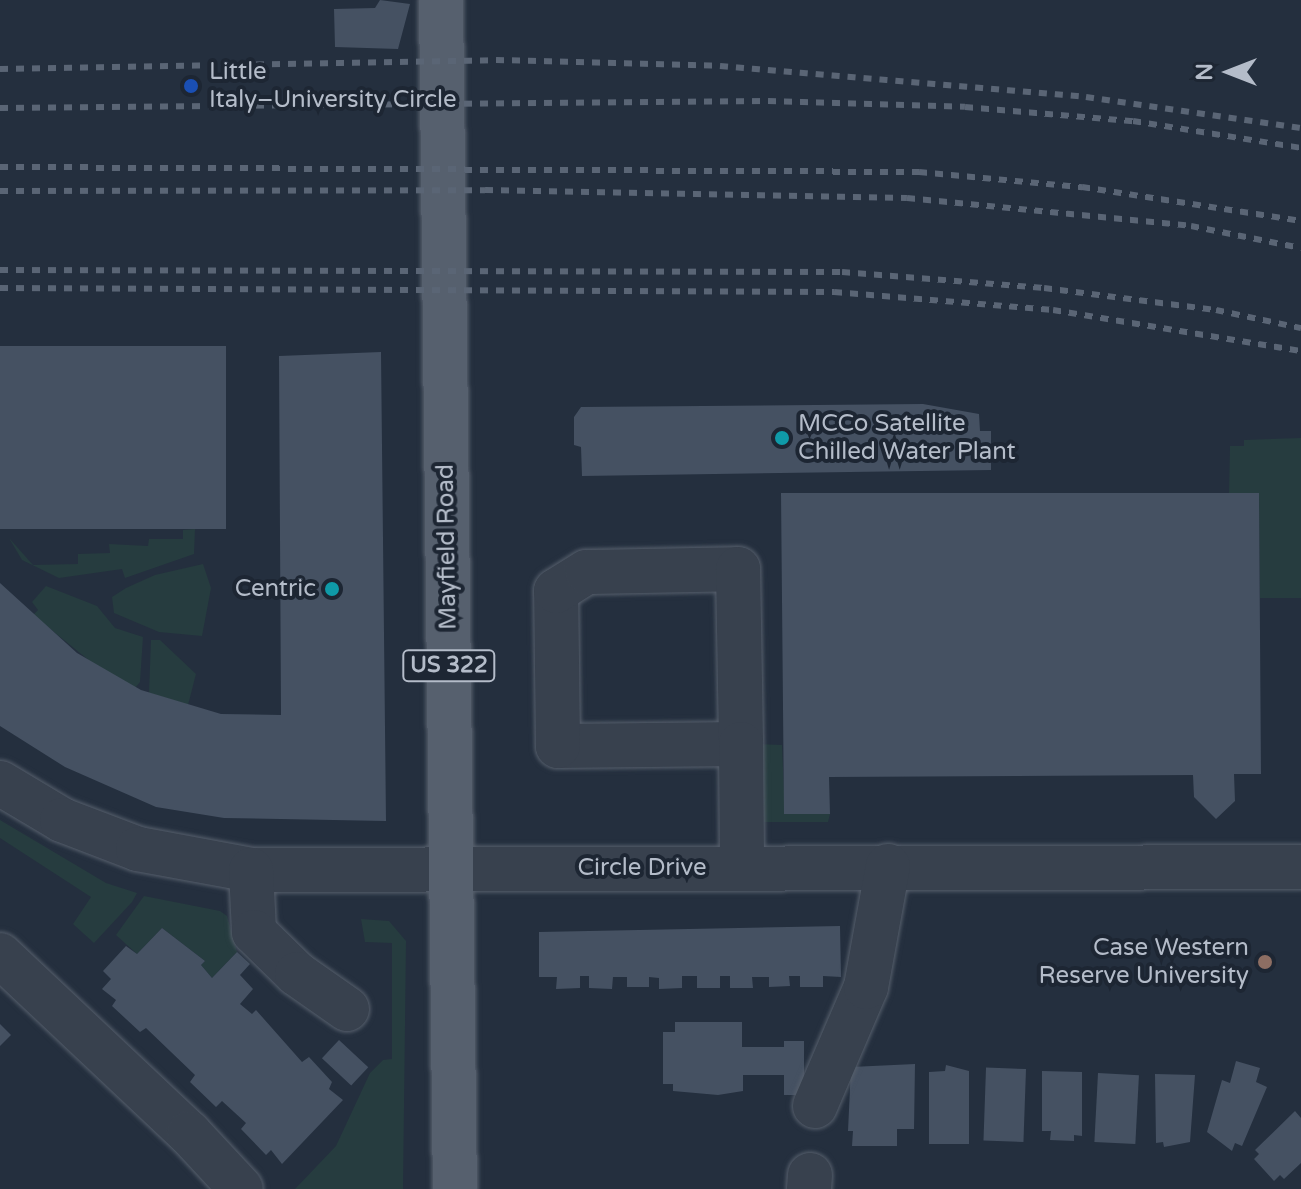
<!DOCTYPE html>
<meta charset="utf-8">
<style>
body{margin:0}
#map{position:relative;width:1301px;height:1189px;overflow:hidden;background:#242f3e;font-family:"Varela Round",sans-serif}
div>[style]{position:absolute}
.green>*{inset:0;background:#263c3f}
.building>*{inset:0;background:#455162;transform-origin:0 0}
.roads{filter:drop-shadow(0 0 2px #565f6c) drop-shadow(0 0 2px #565f6c)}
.minor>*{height:44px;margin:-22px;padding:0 22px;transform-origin:22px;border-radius:22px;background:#38414e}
.major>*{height:44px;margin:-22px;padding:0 22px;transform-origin:22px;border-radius:22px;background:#56606e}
.rail>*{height:6px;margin-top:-3px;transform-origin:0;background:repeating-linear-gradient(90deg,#5a6575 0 8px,transparent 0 16px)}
.dots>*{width:22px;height:22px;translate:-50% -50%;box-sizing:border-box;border:4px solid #1d2633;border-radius:50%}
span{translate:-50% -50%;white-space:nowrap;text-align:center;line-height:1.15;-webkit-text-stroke:8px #1d2633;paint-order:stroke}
.shield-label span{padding:2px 6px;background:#1d2633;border:2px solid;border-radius:6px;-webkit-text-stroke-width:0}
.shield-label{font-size:22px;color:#b4bcc9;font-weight:700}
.poi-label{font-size:24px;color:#b4bcc9}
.left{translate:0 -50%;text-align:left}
.right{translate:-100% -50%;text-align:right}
.street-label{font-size:24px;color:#b4bcc9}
.north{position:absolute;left:1189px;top:32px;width:80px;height:80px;-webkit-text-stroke:6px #1d2633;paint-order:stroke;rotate:270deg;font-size:22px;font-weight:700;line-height:32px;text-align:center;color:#b4bcc9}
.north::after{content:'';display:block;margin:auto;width:28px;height:36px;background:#b4bcc9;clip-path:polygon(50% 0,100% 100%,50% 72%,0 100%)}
</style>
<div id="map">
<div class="green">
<i style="clip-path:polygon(1301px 438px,1301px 598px,1260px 598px,1259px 494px,1229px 493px,1230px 446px,1244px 446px,1244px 440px)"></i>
<i style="clip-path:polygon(195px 529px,194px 554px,125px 578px,122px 569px,59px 578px,22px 560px,9px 538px,33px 565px,78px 564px,78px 554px,110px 553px,109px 544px,148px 546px,149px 539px,183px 539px,183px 530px)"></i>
<i style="clip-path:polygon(203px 564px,211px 588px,202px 636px,159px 632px,114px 613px,112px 597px,126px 588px,155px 575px)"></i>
<i style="clip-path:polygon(46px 586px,97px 606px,115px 628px,143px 637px,140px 682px,135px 688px,101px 670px,33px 615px,38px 610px,32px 602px)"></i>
<i style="clip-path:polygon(151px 640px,160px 640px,196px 674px,188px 705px,149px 693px)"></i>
<i style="clip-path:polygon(751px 744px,782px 745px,785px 814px,830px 814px,828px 822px,759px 822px)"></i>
<i style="clip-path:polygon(0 820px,106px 883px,137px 893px,132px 902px,94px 943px,73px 924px,91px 897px,0 838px)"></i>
<i style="clip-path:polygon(144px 896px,220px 911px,227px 916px,237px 952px,212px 978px,201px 965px,205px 961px,162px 928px,137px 954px,116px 935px)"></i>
<i style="clip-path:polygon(361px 919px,389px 921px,406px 941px,403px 1189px,295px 1189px,336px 1146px,370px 1073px,383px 1060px,392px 1059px,392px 943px,365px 942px)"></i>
</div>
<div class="building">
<i style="clip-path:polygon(380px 0,410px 4px,398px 49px,335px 47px,334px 9px,375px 8px)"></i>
<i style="left:226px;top:346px;width:183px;height:226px;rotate:90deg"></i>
<i style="clip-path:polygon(381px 352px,386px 821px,224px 818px,156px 807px,65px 767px,0 726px,0 583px,77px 653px,141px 690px,221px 714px,281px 715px,279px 356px)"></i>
<i style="clip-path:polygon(923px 404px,979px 414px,980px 431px,991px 431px,991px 470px,582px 476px,581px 447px,574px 445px,574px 417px,581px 407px)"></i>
<i style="clip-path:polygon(781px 493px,1259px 493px,1261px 774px,1234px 774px,1235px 801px,1216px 819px,1194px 797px,1193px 775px,829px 777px,830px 814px,784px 814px)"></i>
<i style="clip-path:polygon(840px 926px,841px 977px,823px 976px,823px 987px,800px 987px,800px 976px,789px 976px,790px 986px,769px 987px,769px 977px,752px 977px,753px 988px,730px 988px,730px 976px,720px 976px,720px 988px,697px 988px,697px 976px,682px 976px,682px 988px,659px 989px,659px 978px,649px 977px,649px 987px,627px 987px,627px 977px,613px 977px,612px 989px,589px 988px,589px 976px,580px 976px,580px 988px,556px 989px,557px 977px,539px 977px,539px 932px)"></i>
<i style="clip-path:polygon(162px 928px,205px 961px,201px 965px,212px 978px,237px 952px,250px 964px,240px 975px,253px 989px,240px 1004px,252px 1014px,256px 1010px,302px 1062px,309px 1057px,332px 1082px,329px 1089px,343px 1100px,282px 1164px,271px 1150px,266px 1155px,241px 1129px,246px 1123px,222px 1101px,216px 1107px,190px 1082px,195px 1075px,146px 1028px,140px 1032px,112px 1006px,116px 1000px,102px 989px,111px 979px,103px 971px,126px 946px,137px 954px)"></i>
<i style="clip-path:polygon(675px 1022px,742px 1022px,742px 1047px,784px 1047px,784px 1041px,804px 1041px,804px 1095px,784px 1095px,784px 1075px,743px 1075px,743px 1091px,718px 1095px,673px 1091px,673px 1084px,663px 1084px,663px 1032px,675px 1032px)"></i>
<i style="clip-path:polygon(0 1024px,11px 1035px,0 1046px)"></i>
<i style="left:339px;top:1040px;width:40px;height:25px;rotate:43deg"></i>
<i style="clip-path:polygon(1236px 1061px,1260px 1068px,1256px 1082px,1267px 1087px,1242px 1146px,1235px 1143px,1232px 1151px,1207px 1132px,1222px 1080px,1230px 1083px)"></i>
<i style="clip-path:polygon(915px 1064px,914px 1129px,897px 1129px,897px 1146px,852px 1146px,853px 1131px,848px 1131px,851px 1067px)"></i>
<i style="clip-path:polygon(946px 1065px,969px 1071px,969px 1144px,929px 1144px,929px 1072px,945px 1071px)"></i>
<i style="left:1026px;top:1069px;width:73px;height:40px;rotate:92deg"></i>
<i style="clip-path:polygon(1042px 1071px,1082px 1072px,1082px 1136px,1074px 1135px,1074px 1141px,1050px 1140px,1051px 1131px,1042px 1131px)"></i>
<i style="left:1098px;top:1073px;width:41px;height:69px;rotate:3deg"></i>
<i style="clip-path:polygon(1155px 1074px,1195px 1075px,1190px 1142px,1164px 1147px,1163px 1142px,1156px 1143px)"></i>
<i style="clip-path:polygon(1295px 1111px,1301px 1118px,1301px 1163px,1284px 1179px,1280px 1175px,1274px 1181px,1254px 1159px,1259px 1154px,1255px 1150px)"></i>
</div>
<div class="roads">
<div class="minor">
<i style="left:741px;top:744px;width:183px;rotate:179.4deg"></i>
<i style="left:558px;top:746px;width:155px;rotate:-90.7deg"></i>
<i style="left:556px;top:591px;width:36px;rotate:-32deg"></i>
<i style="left:587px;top:572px;width:151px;rotate:-1.1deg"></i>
<i style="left:738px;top:569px;width:175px;rotate:89deg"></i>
<i style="left:741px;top:744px;width:123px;rotate:89.5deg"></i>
<i style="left:0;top:783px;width:72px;rotate:30.8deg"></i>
<i style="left:62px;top:820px;width:81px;rotate:20.9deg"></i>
<i style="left:138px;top:849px;width:115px;rotate:10.5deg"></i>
<i style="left:251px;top:870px;width:1050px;rotate:-0.16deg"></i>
<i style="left:251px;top:870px;width:62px;rotate:87.2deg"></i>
<i style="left:254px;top:932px;width:60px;rotate:44.3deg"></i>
<i style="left:297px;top:974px;width:61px;rotate:35deg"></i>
<i style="left:0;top:955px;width:260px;rotate:43.3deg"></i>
<i style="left:189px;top:1133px;width:76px;rotate:47.1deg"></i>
<i style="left:815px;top:1106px;width:129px;rotate:-66.8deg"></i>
<i style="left:866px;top:987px;width:123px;rotate:-79.7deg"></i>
<i style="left:809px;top:1189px;width:14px;rotate:-86deg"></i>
</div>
<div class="major">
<i style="left:441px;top:0;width:1189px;rotate:89.33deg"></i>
</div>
</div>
<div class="rail">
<i style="left:0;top:69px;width:496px;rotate:-1deg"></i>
<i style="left:496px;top:60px;width:224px;rotate:1.5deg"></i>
<i style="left:720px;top:66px;width:367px;rotate:4.8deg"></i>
<i style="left:1086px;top:97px;width:217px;rotate:8.2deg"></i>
<i style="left:0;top:108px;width:768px;rotate:-0.52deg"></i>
<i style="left:768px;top:101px;width:197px;rotate:1.7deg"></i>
<i style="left:965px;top:107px;width:169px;rotate:4.8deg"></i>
<i style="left:1133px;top:121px;width:170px;rotate:9.1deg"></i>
<i style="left:0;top:167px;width:919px;rotate:0.31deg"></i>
<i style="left:919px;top:172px;width:164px;rotate:5.3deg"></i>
<i style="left:1082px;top:187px;width:222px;rotate:8.8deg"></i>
<i style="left:0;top:191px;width:485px;rotate:-0.1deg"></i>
<i style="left:485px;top:190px;width:422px;rotate:1.1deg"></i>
<i style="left:907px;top:198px;width:285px;rotate:5.6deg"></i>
<i style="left:1191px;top:226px;width:112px;rotate:11.3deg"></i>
<i style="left:0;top:270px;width:842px;rotate:0.14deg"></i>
<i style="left:842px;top:272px;width:203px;rotate:4.5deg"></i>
<i style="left:1044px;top:288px;width:173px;rotate:7.3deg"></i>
<i style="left:1216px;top:310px;width:87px;rotate:12deg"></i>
<i style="left:0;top:288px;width:834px;rotate:0.27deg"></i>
<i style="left:834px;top:292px;width:220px;rotate:4.7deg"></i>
<i style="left:1053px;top:310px;width:251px;rotate:9.4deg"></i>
</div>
<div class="dots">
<i style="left:191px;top:86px;background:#1a4fb4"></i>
<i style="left:782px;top:438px;background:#0f9aa8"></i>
<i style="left:332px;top:589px;background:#0f9aa8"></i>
<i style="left:1265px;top:962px;background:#8d6e63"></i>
</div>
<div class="shield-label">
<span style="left:449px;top:666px">US 322</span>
</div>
<div class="poi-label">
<span class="left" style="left:209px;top:86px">Little<br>Italy–University Circle</span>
<span class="left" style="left:798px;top:438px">MCCo Satellite<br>Chilled Water Plant</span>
<span class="right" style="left:316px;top:589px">Centric</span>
<span class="right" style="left:1249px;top:962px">Case Western<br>Reserve University</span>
</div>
<div class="street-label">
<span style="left:447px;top:547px;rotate:-91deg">Mayfield Road</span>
<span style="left:642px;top:868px">Circle Drive</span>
</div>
<div class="north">N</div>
</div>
